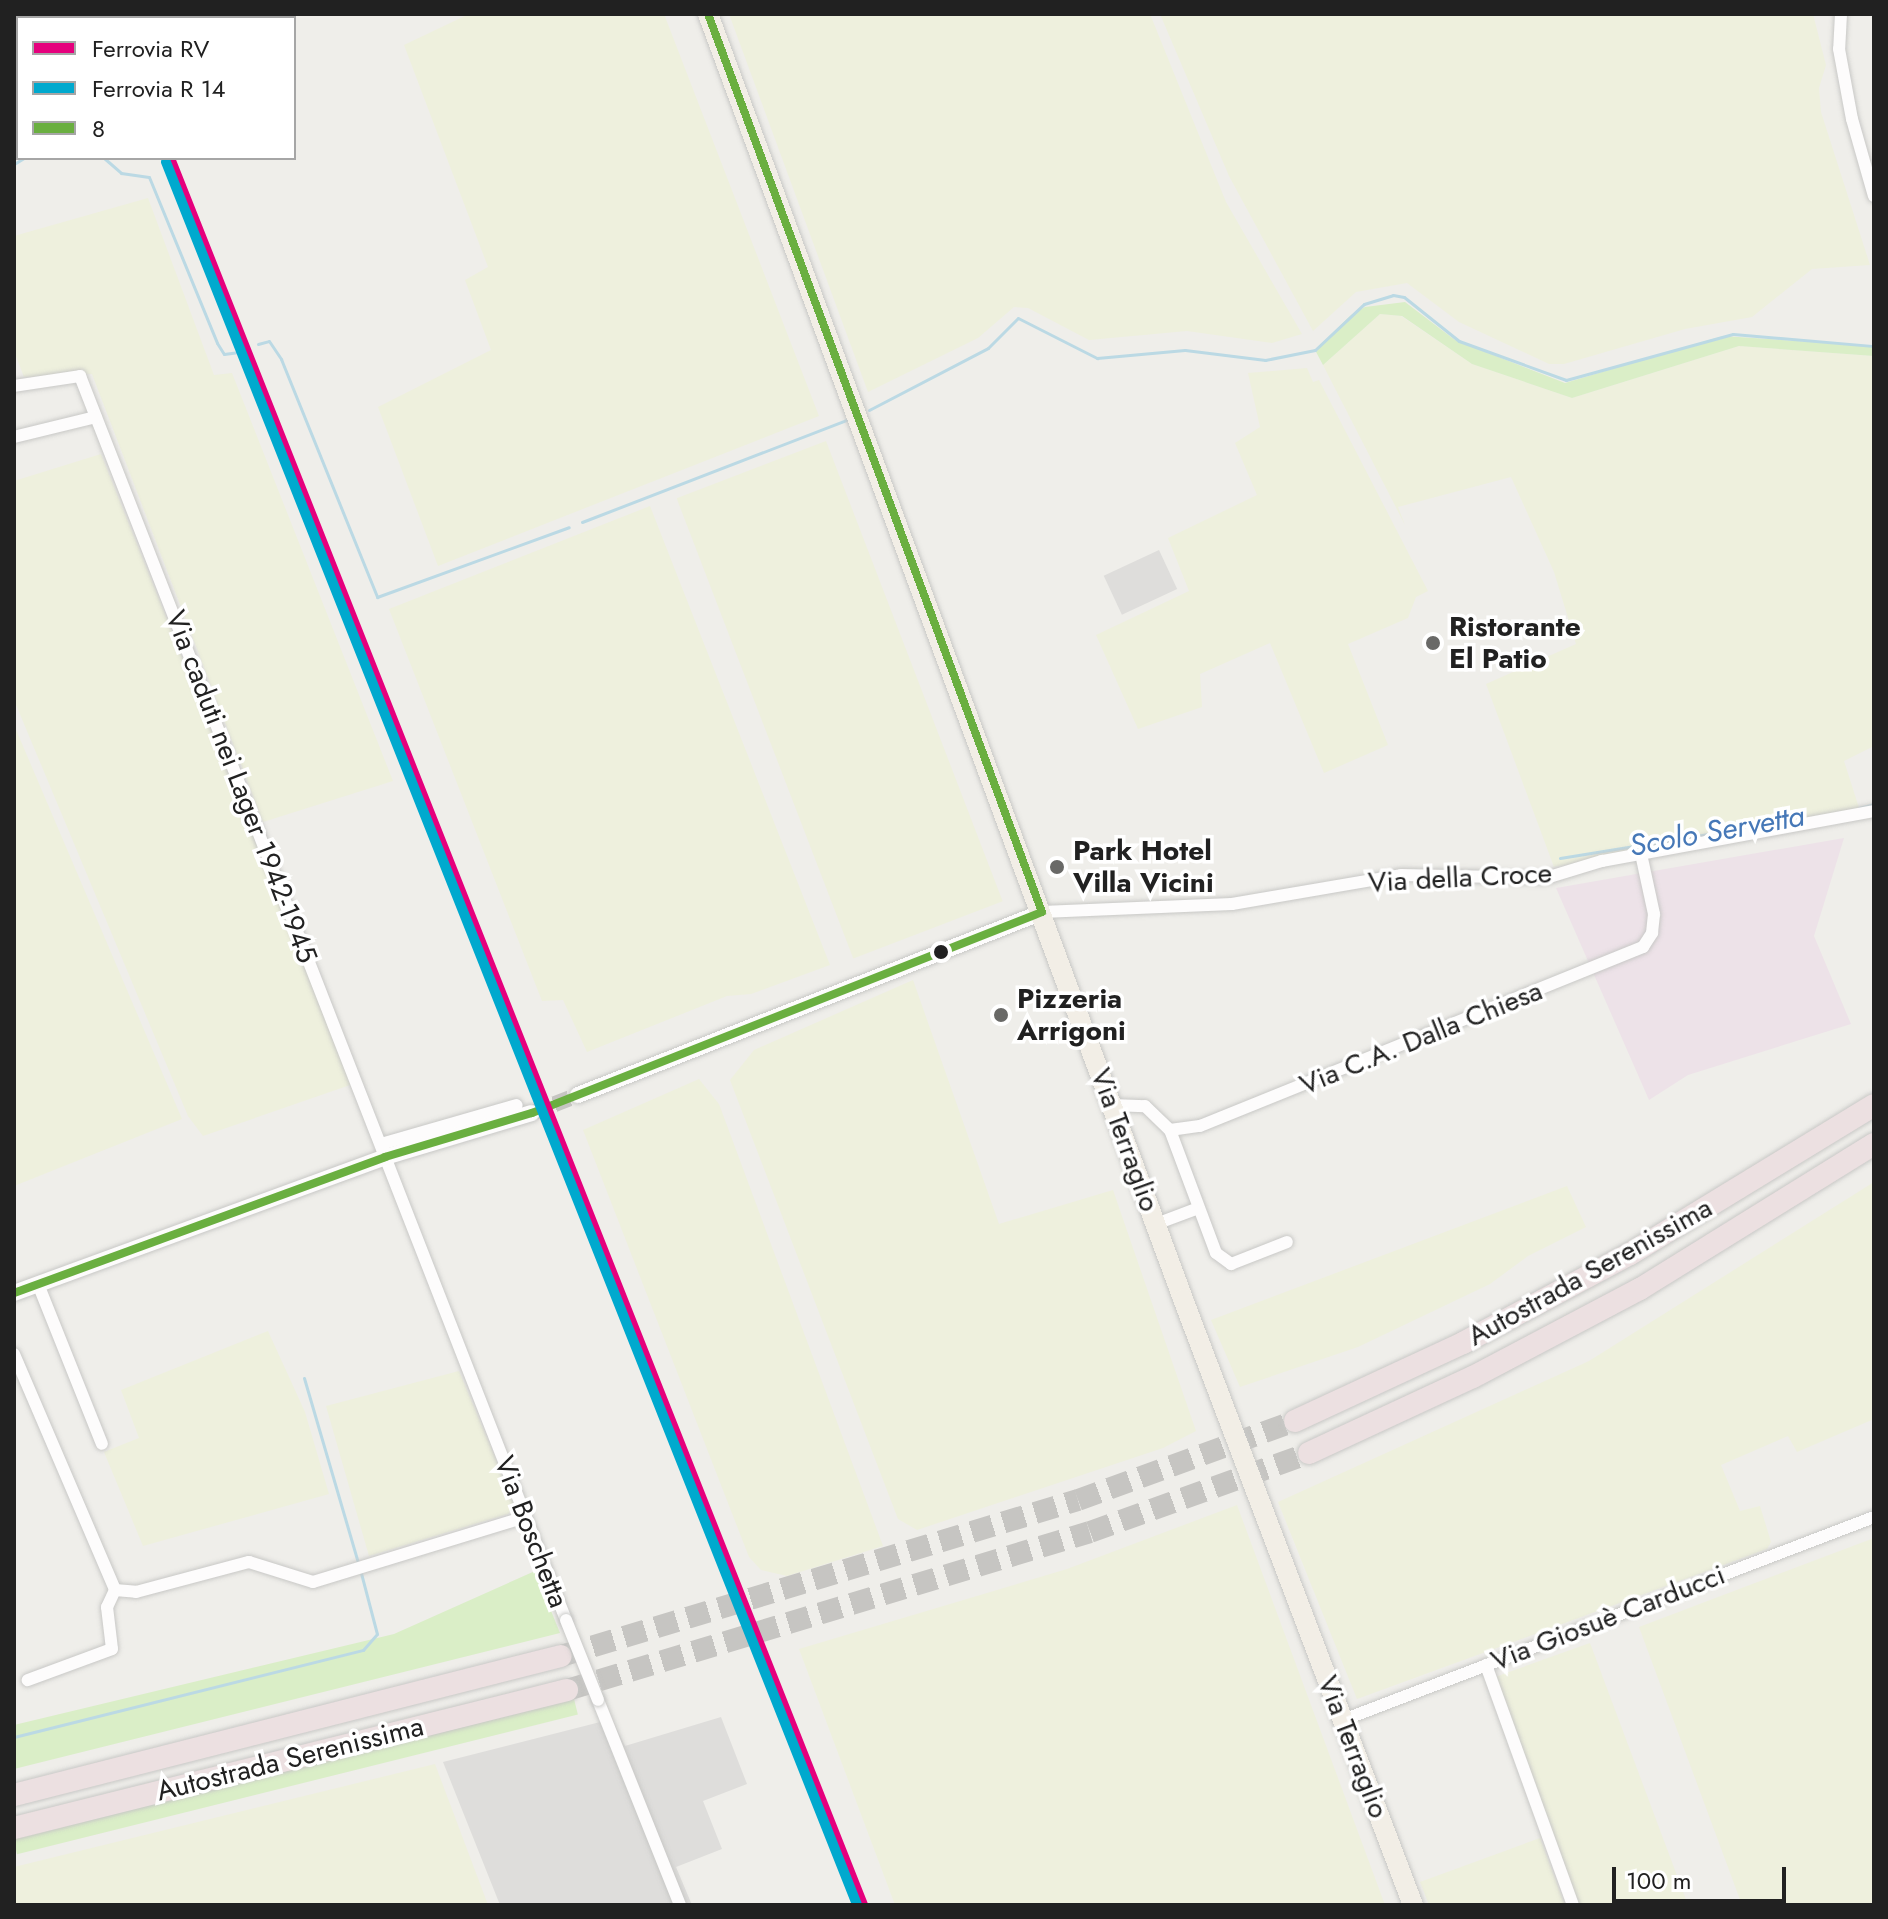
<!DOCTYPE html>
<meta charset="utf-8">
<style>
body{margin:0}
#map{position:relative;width:1888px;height:1919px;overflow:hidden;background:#efeeea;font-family:Jost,sans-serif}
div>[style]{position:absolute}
.residential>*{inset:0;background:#dedddb;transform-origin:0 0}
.industrial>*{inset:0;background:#ede2e8}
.farmland>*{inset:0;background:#eef0dd;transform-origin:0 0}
.grass>*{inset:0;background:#daeec7;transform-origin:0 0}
.stream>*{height:3px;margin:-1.5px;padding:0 1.5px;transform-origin:1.5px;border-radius:1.5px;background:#bbd9e4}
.tertiary-tunnel>*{height:16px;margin-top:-8px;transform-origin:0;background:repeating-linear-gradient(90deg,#c6c5c2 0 16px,transparent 0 24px)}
.motorway-tunnel>*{height:22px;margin-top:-11px;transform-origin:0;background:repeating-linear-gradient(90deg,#c6c5c2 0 22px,transparent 0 33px)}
.roads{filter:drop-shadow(0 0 2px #c8c8c6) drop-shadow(0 0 2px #c8c8c6)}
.minor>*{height:12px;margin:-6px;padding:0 6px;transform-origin:6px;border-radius:6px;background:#fdfcfc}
.tertiary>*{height:16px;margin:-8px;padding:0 8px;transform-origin:8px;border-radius:8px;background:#fdfcfc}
.primary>*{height:20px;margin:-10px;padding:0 10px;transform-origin:10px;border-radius:10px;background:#f2eee6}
.motorway>*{height:22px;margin:-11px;padding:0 11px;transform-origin:11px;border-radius:11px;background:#ece0e1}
.bridges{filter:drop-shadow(0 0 2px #c8c8c6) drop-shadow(0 0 2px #c8c8c6)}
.minor-bridge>*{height:12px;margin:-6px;padding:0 6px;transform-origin:6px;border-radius:6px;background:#fdfcfc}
.bus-1>*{height:8px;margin:-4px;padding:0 4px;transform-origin:4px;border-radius:4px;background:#6aaf40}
.rail-1>*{height:10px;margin:-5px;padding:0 5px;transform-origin:5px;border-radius:5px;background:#e5007d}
.rail-2>*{height:10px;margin:-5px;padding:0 5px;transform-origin:5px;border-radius:5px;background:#00a9ce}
.dots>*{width:22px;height:22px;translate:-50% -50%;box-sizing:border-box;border:4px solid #fff;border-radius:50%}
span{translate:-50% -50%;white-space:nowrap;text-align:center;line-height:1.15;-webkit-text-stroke:7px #fff;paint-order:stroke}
.poi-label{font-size:28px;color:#212121;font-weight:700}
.left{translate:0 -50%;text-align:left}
.street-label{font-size:28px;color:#212121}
.water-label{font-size:30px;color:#4678b7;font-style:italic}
.frame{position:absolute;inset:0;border:16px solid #212121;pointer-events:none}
.legend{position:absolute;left:16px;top:16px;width:280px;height:144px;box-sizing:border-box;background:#fff;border:2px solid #a6a6a6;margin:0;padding:10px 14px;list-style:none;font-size:24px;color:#212121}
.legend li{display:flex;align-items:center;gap:16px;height:40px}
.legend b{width:40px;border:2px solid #a6a6a6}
.scale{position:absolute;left:1612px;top:1867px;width:174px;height:36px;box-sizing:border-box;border:4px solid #212121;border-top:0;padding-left:10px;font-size:24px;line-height:28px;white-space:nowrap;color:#212121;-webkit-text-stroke:6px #fff;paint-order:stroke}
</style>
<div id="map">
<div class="residential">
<i style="left:1159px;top:550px;width:43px;height:61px;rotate:65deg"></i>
<i style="clip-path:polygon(721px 1717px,747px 1784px,703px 1801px,722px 1849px,676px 1867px,692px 1905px,500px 1905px,443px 1762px,612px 1719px,625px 1746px)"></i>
</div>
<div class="industrial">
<i style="clip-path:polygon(1844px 838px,1814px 936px,1851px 1024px,1688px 1075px,1649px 1100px,1556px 888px)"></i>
</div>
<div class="farmland">
<i style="clip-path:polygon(469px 14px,664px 14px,819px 416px,438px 566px,378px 407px,491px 350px,465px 280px,488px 267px,404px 45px)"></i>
<i style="clip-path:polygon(729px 14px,1150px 14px,1226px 202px,1302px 334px,1272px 343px,1187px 331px,1089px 340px,1028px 308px,1014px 307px,978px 338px,868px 392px)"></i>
<i style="clip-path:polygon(1160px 14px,1813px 14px,1826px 65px,1819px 88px,1821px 112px,1870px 265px,1812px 269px,1752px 317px,1685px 329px,1564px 364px,1549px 364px,1459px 322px,1407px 283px,1356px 292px,1313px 331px,1229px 176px)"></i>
<i style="clip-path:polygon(148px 198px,214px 375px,232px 373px,393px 781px,263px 822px,92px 374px,24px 377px,14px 351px,14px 236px)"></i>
<i style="clip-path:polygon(1380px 314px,1401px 316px,1472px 364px,1572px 398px,1739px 346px,1874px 356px,1874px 746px,1844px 761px,1861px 814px,1554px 867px,1486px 684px,1576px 644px,1554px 572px,1511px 477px,1398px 507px,1405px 525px,1323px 365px)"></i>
<i style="clip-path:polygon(1307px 368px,1313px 382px,1319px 380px,1428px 591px,1416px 597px,1408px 618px,1348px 644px,1388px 745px,1324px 773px,1270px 643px,1200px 674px,1202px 707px,1138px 729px,1096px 635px,1189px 591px,1168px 538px,1257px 495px,1235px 443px,1260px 427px,1248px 373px)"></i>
<i style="left:826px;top:441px;width:493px;height:160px;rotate:69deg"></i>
<i style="clip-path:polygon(101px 454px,353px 1084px,203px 1136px,188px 1116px,14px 700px,14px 481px)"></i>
<i style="clip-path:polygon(650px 506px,830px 965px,751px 994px,727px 996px,587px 1052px,563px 1000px,542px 1001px,389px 609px)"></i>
<i style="clip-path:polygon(14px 725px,182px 1119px,14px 1186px)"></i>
<i style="clip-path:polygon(913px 980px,999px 1224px,1113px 1190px,1196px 1431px,1163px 1448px,917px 1530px,898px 1519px,730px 1080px,754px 1050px)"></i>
<i style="clip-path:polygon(699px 1079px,719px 1104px,883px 1546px,787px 1576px,761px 1570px,749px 1557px,583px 1130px)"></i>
<i style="clip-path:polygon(1874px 1182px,1874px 1419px,1797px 1452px,1788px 1436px,1721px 1465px,1740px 1511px,1760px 1506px,1771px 1542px,1767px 1549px,1357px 1699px,1278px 1502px,1589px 1361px)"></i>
<i style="clip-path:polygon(1567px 1186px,1586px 1227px,1528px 1256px,1490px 1284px,1358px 1347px,1240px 1387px,1211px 1320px)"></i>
<i style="clip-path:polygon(268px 1331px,305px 1412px,329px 1494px,143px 1546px,104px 1452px,139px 1438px,121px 1390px)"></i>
<i style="clip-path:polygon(459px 1371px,515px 1505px,508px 1514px,369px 1556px,326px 1406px)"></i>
<i style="clip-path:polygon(1237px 1505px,1385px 1905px,895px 1905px,799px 1649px,1067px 1569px)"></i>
<i style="clip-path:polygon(1874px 1538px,1874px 1905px,1742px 1905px,1639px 1627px)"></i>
<i style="clip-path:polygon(1590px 1643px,1688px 1905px,1577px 1905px,1495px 1677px)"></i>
<i style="clip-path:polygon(435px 1764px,488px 1905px,14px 1905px,14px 1867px)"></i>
<i style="clip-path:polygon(1540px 1838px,1565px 1905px,1429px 1905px,1420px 1882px)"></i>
</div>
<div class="grass">
<i style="clip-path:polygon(1405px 302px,1455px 340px,1565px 383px,1723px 336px,1874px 346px,1874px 356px,1739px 346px,1572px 398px,1472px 364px,1402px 316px,1380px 314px,1323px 365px,1315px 350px,1351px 315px,1365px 307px)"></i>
<i style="clip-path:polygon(535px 1571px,560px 1633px,14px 1769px,14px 1725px,394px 1634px)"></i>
<i style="left:574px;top:1699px;width:16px;height:578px;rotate:76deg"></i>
</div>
<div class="stream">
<i style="left:104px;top:158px;width:23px;rotate:41deg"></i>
<i style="left:121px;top:173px;width:28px;rotate:8deg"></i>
<i style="left:149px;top:177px;width:179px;rotate:67.7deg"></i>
<i style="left:217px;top:343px;width:13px;rotate:58deg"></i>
<i style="left:224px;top:354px;width:15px;rotate:-8deg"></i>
<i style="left:14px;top:164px;width:12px;rotate:-31deg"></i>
<i style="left:258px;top:344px;width:11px;rotate:-15deg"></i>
<i style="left:269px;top:341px;width:22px;rotate:56deg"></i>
<i style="left:281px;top:359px;width:257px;rotate:68deg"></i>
<i style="left:377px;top:597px;width:204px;rotate:-20deg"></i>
<i style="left:869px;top:410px;width:134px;rotate:-27.5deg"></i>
<i style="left:988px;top:348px;width:42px;rotate:-45deg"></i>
<i style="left:1018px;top:318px;width:89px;rotate:26.9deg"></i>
<i style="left:1097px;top:358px;width:88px;rotate:-5.2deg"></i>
<i style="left:1185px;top:350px;width:81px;rotate:7.1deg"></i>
<i style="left:1265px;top:360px;width:51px;rotate:-11.3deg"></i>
<i style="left:1315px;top:350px;width:67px;rotate:-43.2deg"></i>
<i style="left:1364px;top:304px;width:30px;rotate:-17deg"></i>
<i style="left:1393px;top:295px;width:11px;rotate:10deg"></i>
<i style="left:1404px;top:297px;width:70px;rotate:38.7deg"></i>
<i style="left:1459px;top:341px;width:114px;rotate:20deg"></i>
<i style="left:1566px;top:380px;width:173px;rotate:-15.4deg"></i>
<i style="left:1733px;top:334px;width:142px;rotate:4.9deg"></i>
<i style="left:582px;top:522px;width:283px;rotate:-21.1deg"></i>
<i style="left:1859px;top:808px;width:16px;rotate:-15deg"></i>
<i style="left:1560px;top:858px;width:232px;rotate:-9.2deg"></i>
<i style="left:304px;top:1378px;width:196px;rotate:73.7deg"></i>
<i style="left:14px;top:1737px;width:360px;rotate:-14deg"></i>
<i style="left:363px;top:1650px;width:21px;rotate:-49deg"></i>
<i style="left:377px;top:1634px;width:63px;rotate:-104.7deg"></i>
</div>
<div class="tertiary-tunnel">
<i style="left:532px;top:1113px;width:49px;rotate:-21.4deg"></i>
</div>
<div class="motorway-tunnel">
<i style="left:561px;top:1656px;width:540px;rotate:-16.79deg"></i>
<i style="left:1078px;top:1500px;width:231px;rotate:-20deg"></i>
<i style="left:567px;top:1690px;width:546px;rotate:-16.81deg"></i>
<i style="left:1090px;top:1532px;width:233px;rotate:-19.8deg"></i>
</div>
<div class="roads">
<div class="minor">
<i style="left:1841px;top:14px;width:35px;rotate:93deg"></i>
<i style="left:1839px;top:49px;width:71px;rotate:79.5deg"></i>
<i style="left:1852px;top:119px;width:80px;rotate:74.1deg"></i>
<i style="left:14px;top:386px;width:67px;rotate:-8.6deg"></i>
<i style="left:80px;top:376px;width:1336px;rotate:68.66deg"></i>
<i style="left:14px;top:437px;width:84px;rotate:-13.7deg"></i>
<i style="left:1042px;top:912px;width:190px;rotate:-2.4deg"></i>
<i style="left:1232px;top:904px;width:171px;rotate:-9.7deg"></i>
<i style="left:1401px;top:875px;width:145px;rotate:1.2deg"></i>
<i style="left:1546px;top:878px;width:59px;rotate:-16.9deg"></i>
<i style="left:1602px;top:861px;width:277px;rotate:-10.4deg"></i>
<i style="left:1112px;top:1105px;width:33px;rotate:2deg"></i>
<i style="left:1145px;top:1106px;width:35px;rotate:44deg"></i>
<i style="left:1170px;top:1130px;width:30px;rotate:-8deg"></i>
<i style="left:1200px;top:1126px;width:478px;rotate:-22deg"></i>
<i style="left:1643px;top:947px;width:17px;rotate:-57deg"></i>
<i style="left:1652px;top:933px;width:19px;rotate:-84deg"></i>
<i style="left:1654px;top:914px;width:61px;rotate:-102.2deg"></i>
<i style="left:1170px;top:1130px;width:131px;rotate:69.5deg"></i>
<i style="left:1216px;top:1253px;width:19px;rotate:36deg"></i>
<i style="left:1231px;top:1264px;width:60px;rotate:-21.4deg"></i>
<i style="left:381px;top:1144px;width:141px;rotate:-16deg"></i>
<i style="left:1156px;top:1224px;width:43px;rotate:-20.6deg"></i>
<i style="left:38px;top:1284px;width:172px;rotate:68.2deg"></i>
<i style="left:14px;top:1354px;width:257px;rotate:66.8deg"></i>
<i style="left:115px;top:1590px;width:19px;rotate:115deg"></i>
<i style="left:107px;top:1607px;width:42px;rotate:83.2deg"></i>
<i style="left:112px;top:1649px;width:90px;rotate:159.7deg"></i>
<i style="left:115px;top:1590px;width:21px;rotate:5deg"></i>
<i style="left:136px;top:1592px;width:117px;rotate:-14.9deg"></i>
<i style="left:249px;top:1562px;width:67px;rotate:17.4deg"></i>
<i style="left:313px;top:1582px;width:223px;rotate:-17deg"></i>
<i style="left:1486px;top:1665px;width:255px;rotate:70.1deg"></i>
<i style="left:598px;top:1700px;width:221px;rotate:68.2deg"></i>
<i style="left:1343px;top:1720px;width:568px;rotate:-20.92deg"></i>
</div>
<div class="tertiary">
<i style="left:578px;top:1095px;width:499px;rotate:-21.5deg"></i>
<i style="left:14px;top:1293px;width:395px;rotate:-20.1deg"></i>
<i style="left:385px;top:1157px;width:153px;rotate:-16.7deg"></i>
</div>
<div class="primary">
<i style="left:708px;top:14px;width:1370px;rotate:69.71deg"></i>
<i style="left:1183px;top:1299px;width:648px;rotate:69.22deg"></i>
</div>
<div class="motorway">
<i style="left:1295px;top:1421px;width:185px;rotate:-24.9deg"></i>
<i style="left:1463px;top:1343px;width:189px;rotate:-28.1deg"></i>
<i style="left:1630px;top:1254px;width:286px;rotate:-31.4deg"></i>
<i style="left:1309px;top:1453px;width:181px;rotate:-24.9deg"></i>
<i style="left:1473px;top:1377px;width:189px;rotate:-27.8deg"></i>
<i style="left:1640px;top:1289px;width:275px;rotate:-31.8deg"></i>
<i style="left:14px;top:1795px;width:564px;rotate:-14.26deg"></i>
<i style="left:14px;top:1828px;width:570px;rotate:-14.01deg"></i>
</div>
</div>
<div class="bridges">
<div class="minor-bridge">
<i style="left:566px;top:1620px;width:86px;rotate:68.2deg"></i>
</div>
</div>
<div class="bus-1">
<i style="left:14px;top:1293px;width:395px;rotate:-20.1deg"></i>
<i style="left:385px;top:1157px;width:153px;rotate:-16.7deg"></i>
<i style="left:532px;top:1113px;width:548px;rotate:-21.51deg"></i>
<i style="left:1042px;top:912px;width:958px;rotate:-110.4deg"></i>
</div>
<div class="rail-1">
<i style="left:170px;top:158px;width:1879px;rotate:68.36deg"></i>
</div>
<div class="rail-2">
<i style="left:166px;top:162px;width:1875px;rotate:68.37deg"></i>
</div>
<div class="dots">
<i style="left:1433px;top:643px;background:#696967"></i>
<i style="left:1057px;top:867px;background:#696967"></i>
<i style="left:941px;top:952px;background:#212121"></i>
<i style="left:1001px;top:1015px;background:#696967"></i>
</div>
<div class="poi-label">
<span class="left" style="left:1449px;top:643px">Ristorante<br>El Patio</span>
<span class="left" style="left:1073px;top:867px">Park Hotel<br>Villa Vicini</span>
<span class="left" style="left:1017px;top:1015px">Pizzeria<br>Arrigoni</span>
</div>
<div class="street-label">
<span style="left:241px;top:787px;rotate:69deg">Via caduti nei Lager 1942-1945</span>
<span style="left:1460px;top:878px;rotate:-3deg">Via della Croce</span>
<span style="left:1421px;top:1038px;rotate:-22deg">Via C.A. Dalla Chiesa</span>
<span style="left:1125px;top:1140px;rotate:70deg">Via Terraglio</span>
<span style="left:1590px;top:1272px;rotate:-29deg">Autostrada Serenissima</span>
<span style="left:531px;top:1532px;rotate:69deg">Via Boschetta</span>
<span style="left:1608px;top:1618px;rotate:-21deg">Via Giosuè Carducci</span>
<span style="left:1353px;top:1747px;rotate:69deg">Via Terraglio</span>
<span style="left:290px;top:1759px;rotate:-14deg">Autostrada Serenissima</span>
</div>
<div class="water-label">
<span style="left:1717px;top:831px;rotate:-10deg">Scolo Servetta</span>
</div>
<div class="frame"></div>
<ul class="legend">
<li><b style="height:10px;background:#e5007d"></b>Ferrovia RV</li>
<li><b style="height:10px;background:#00a9ce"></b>Ferrovia R 14</li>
<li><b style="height:10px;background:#6aaf40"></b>8</li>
</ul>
<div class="scale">100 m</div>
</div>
